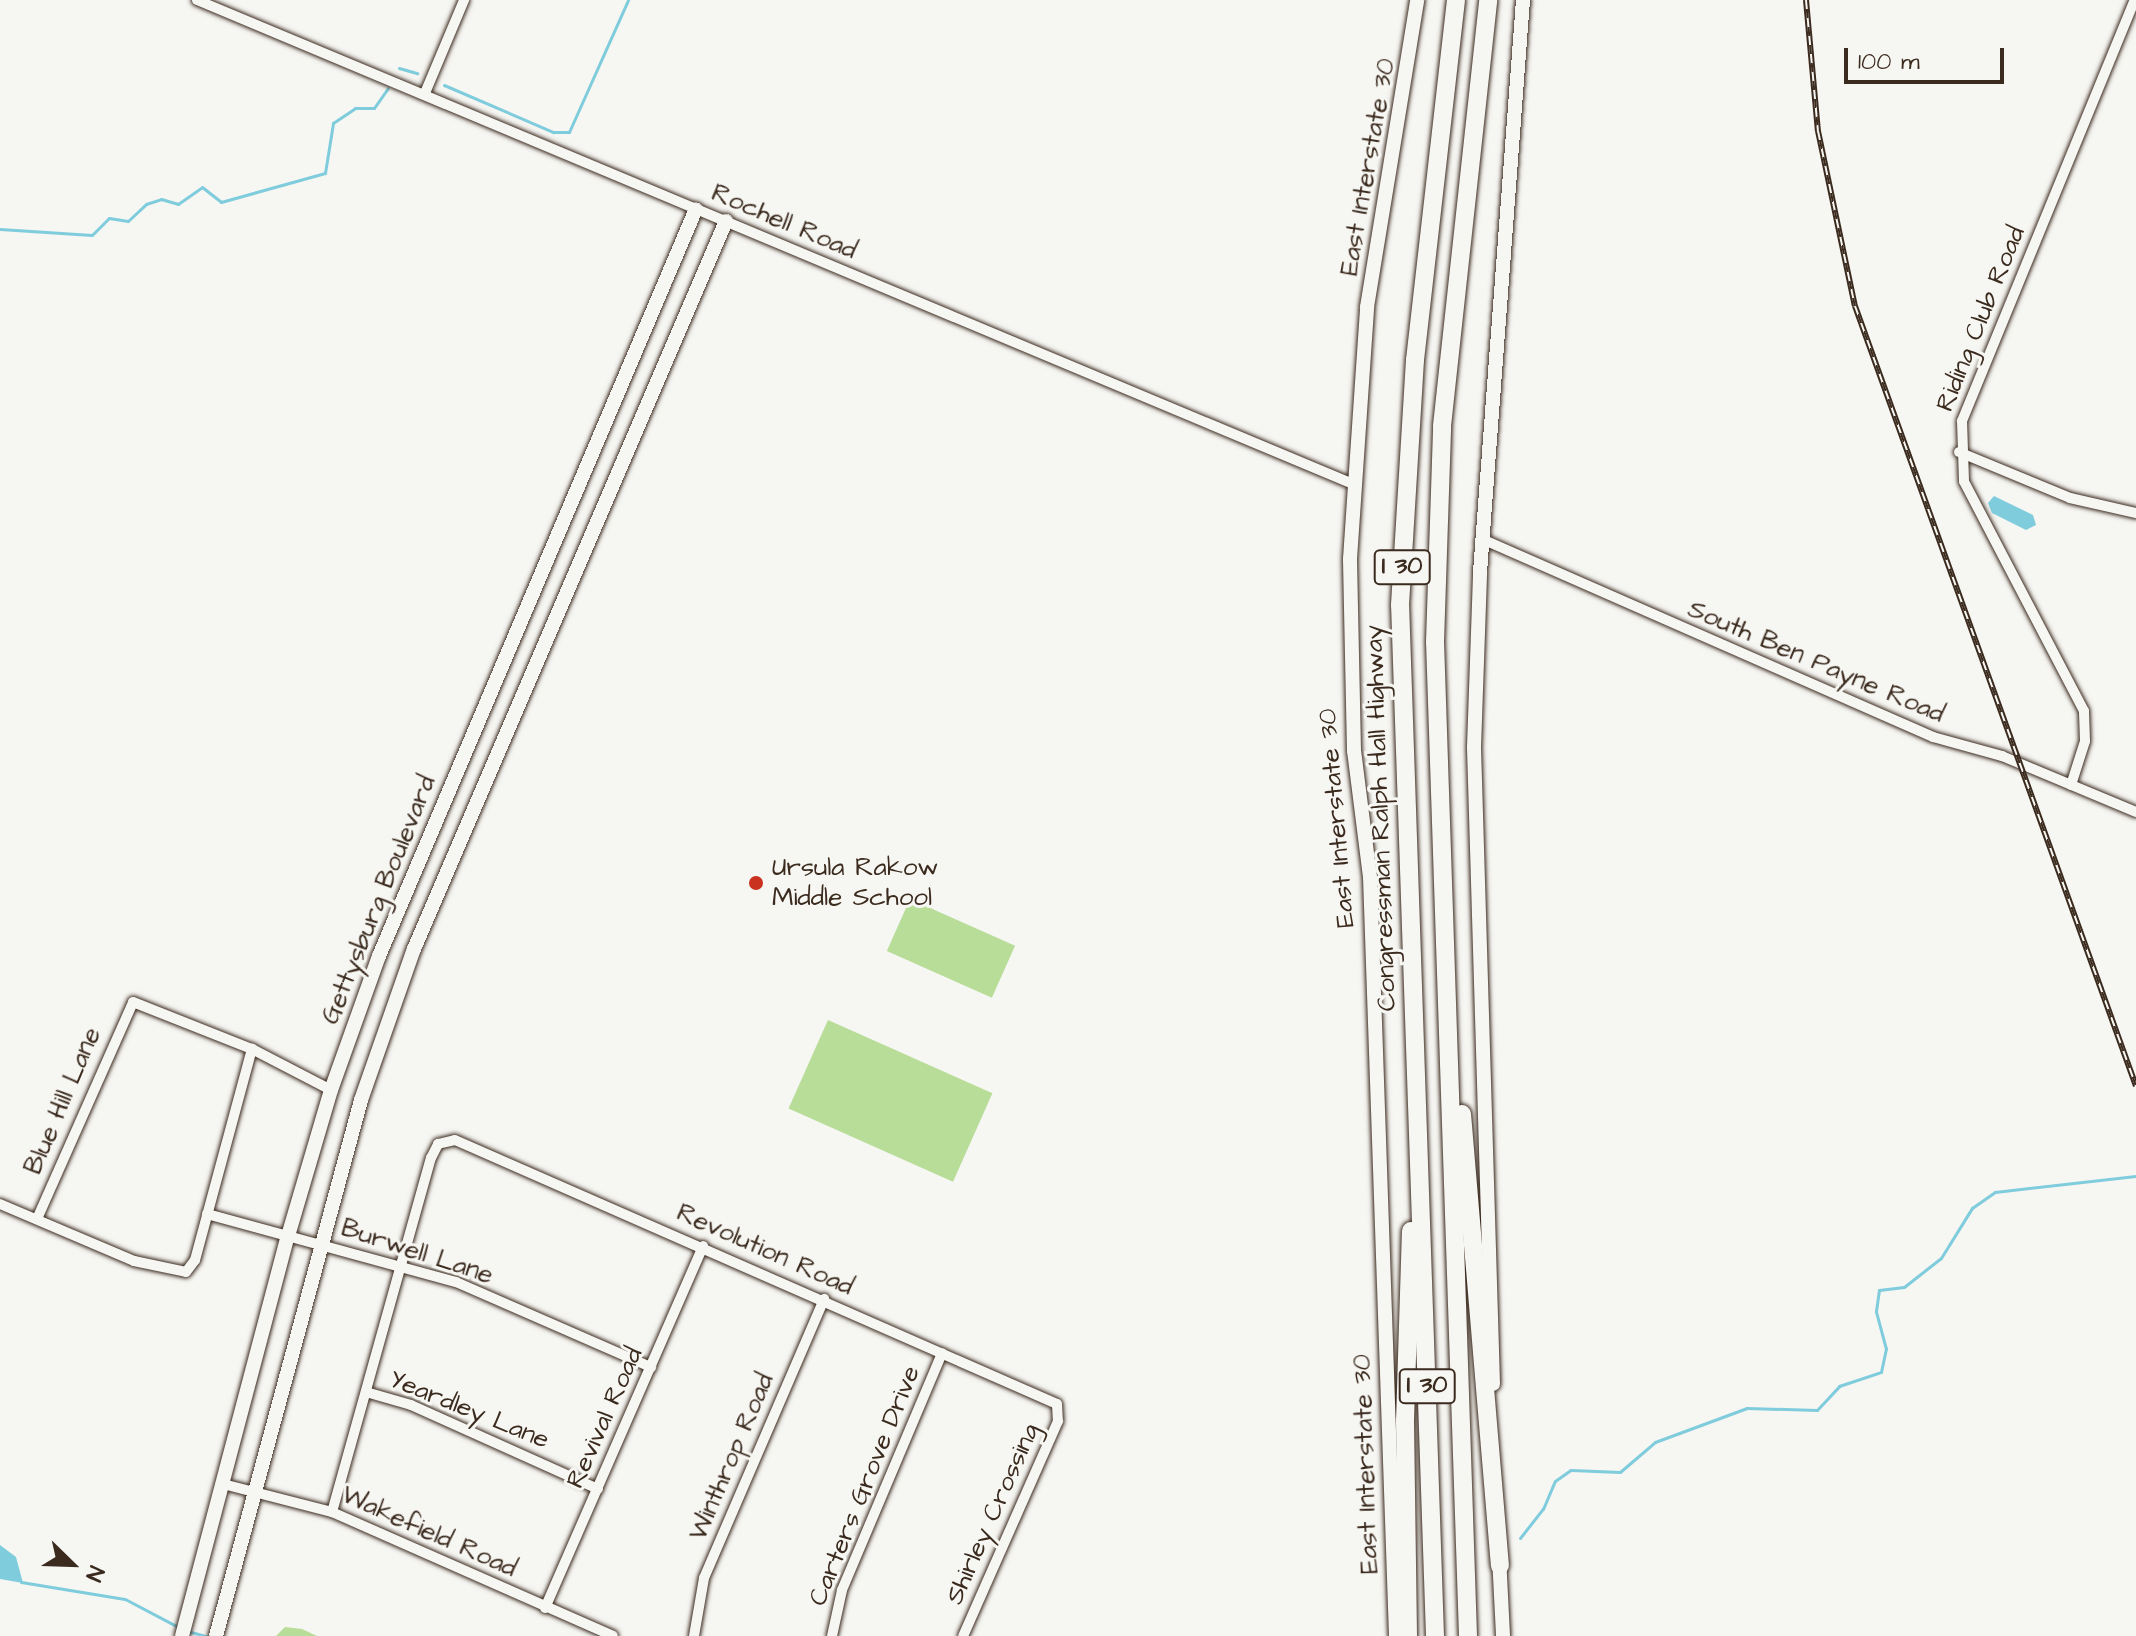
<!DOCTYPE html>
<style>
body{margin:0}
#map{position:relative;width:2136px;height:1636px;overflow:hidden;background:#f6f6f2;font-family:"Architects Daughter",sans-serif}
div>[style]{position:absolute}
.green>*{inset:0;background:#b8dd98;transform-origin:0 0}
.water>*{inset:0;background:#7fccdd}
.stream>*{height:3px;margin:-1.5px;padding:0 1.5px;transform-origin:1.5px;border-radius:1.5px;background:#7fccdd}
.roads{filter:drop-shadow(0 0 2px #3b2a1e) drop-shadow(0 0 2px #3b2a1e)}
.street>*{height:10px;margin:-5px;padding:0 5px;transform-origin:5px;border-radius:5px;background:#f6f6f2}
.secondary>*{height:14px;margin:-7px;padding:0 7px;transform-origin:7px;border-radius:7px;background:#f6f6f2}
.highway>*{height:18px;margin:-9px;padding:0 9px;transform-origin:9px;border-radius:9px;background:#f6f6f2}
.rail>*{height:6px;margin-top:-3px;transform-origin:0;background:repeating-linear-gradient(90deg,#f6f6f2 0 9px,#3b2a1e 0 18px);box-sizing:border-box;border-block:2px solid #3b2a1e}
.dots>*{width:22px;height:22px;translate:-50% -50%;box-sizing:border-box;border:4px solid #f6f6f2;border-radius:50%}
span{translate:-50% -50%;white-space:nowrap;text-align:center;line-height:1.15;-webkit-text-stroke:6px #f6f6f2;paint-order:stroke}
.shield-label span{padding:2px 6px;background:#f6f6f2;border:2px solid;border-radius:6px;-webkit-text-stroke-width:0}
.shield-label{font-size:24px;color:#3b2a1e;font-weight:700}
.street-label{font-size:26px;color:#3b2a1e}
.poi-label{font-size:26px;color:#3b2a1e}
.left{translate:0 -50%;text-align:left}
.north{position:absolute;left:32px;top:1524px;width:80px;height:80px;-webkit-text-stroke:6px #f6f6f2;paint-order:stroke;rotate:113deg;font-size:22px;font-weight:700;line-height:32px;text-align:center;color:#3b2a1e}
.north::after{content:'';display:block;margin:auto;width:28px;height:36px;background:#3b2a1e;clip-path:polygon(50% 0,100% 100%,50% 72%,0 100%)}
.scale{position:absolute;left:1844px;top:48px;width:160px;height:36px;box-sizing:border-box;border:4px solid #3b2a1e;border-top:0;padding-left:10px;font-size:24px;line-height:28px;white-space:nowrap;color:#3b2a1e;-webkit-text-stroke:6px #f6f6f2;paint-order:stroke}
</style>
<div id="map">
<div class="green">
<i style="left:910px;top:899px;width:115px;height:57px;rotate:24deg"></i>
<i style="left:828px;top:1020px;width:180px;height:97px;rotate:24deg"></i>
<i style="clip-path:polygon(285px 1627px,302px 1629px,317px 1636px,276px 1636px)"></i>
</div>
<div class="water">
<i style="clip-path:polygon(1994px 496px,2033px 515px,2036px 525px,2026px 530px,1992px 513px,1988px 503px)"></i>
<i style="clip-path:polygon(0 1545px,16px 1557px,23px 1583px,0 1579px)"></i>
</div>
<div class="stream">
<i style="left:399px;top:68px;width:19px;rotate:16deg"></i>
<i style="left:444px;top:85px;width:119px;rotate:23.3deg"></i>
<i style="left:553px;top:132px;width:16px"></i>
<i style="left:569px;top:132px;width:145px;rotate:-65.9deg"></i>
<i style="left:0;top:229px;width:92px;rotate:3.7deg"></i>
<i style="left:92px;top:235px;width:24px;rotate:-45deg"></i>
<i style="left:109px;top:218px;width:19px;rotate:9deg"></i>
<i style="left:128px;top:221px;width:25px;rotate:-43deg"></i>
<i style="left:146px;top:204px;width:16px;rotate:-18deg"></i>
<i style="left:161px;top:199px;width:18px;rotate:16deg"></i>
<i style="left:178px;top:204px;width:29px;rotate:-35deg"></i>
<i style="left:202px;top:187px;width:24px;rotate:38deg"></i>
<i style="left:221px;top:202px;width:108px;rotate:-15.6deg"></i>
<i style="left:325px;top:173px;width:51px;rotate:-80.9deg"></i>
<i style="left:333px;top:123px;width:27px;rotate:-34deg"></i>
<i style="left:355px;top:108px;width:19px"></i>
<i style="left:374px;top:108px;width:24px;rotate:-55deg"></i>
<i style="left:1520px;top:1538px;width:37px;rotate:-52deg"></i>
<i style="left:1543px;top:1509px;width:30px;rotate:-67deg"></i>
<i style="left:1555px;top:1481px;width:19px;rotate:-35deg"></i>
<i style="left:1571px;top:1470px;width:49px;rotate:2.3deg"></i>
<i style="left:1620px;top:1472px;width:46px;rotate:-40.6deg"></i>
<i style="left:1655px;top:1442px;width:98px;rotate:-20.3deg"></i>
<i style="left:1747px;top:1408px;width:70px;rotate:1.6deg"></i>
<i style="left:1817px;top:1410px;width:33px;rotate:-47deg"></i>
<i style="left:1839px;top:1386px;width:44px;rotate:-18.4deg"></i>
<i style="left:1881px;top:1372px;width:24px;rotate:-78deg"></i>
<i style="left:1886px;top:1349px;width:39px;rotate:-105deg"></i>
<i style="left:1876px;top:1311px;width:21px;rotate:-82deg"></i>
<i style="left:1879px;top:1290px;width:25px;rotate:-7deg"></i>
<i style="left:1904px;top:1287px;width:47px;rotate:-38.1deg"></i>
<i style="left:1941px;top:1258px;width:59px;rotate:-58.2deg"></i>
<i style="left:1972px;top:1208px;width:28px;rotate:-35deg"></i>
<i style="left:1995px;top:1192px;width:142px;rotate:-6.5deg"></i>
<i style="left:21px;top:1582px;width:105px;rotate:9.3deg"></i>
<i style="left:125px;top:1599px;width:62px;rotate:27.8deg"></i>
<i style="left:187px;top:1631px;width:20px;rotate:15deg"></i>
</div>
<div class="roads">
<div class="street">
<i style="left:197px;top:0;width:1253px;rotate:22.72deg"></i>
<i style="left:425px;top:93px;width:101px;rotate:-67.2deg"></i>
<i style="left:1959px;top:452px;width:120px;rotate:22.5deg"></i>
<i style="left:2070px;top:498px;width:68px;rotate:12.8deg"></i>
<i style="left:1482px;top:539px;width:493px;rotate:23.7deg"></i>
<i style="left:1933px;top:737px;width:72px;rotate:15.4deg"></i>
<i style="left:2002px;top:756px;width:145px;rotate:22.7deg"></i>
<i style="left:2071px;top:785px;width:46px;rotate:-72.3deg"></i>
<i style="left:2085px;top:741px;width:30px;rotate:-92deg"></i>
<i style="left:2084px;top:711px;width:259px;rotate:-117.6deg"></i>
<i style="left:1964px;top:481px;width:60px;rotate:-91.9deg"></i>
<i style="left:1962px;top:421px;width:455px;rotate:-67.7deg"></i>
<i style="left:0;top:1204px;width:146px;rotate:23deg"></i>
<i style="left:134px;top:1261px;width:53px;rotate:11.9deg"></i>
<i style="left:186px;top:1272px;width:15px;rotate:-53deg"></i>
<i style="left:195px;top:1260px;width:219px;rotate:-74.9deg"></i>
<i style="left:207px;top:1214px;width:258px;rotate:15.3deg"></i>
<i style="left:456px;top:1282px;width:213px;rotate:23.6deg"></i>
<i style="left:37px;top:1219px;width:237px;rotate:-66.1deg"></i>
<i style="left:133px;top:1002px;width:128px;rotate:21.6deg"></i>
<i style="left:252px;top:1049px;width:89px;rotate:27.4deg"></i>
<i style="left:366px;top:1392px;width:47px;rotate:16.1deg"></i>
<i style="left:411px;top:1405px;width:205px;rotate:24.2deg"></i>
<i style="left:223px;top:1484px;width:113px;rotate:14.4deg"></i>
<i style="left:332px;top:1512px;width:307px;rotate:23.8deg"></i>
<i style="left:332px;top:1512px;width:368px;rotate:-74.4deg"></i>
<i style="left:431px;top:1158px;width:16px;rotate:-63deg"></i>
<i style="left:438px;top:1144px;width:17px;rotate:-13deg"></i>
<i style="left:455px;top:1140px;width:657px;rotate:23.68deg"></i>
<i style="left:1057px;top:1404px;width:17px;rotate:87deg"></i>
<i style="left:1058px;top:1421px;width:235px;rotate:113.8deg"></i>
<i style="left:545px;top:1608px;width:395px;rotate:-66.4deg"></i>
<i style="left:694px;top:1636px;width:59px;rotate:-80.2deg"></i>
<i style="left:704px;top:1578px;width:304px;rotate:-66.7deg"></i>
<i style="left:832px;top:1636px;width:47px;rotate:-77.7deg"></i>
<i style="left:842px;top:1590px;width:257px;rotate:-67.1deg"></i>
</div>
<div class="secondary">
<i style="left:1493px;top:1384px;width:637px;rotate:-91.71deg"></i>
<i style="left:1474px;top:747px;width:175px;rotate:-88deg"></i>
<i style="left:1480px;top:572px;width:574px;rotate:-85.7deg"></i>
<i style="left:1499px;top:1556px;width:80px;rotate:87.1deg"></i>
<i style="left:182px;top:1636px;width:414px;rotate:-75.2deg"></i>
<i style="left:288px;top:1236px;width:152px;rotate:-73.6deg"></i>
<i style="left:331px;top:1090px;width:142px;rotate:-70.3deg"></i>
<i style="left:379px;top:956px;width:811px;rotate:-67.01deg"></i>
<i style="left:216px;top:1636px;width:555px;rotate:-74.86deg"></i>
<i style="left:361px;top:1100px;width:160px;rotate:-70.7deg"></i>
<i style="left:414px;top:949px;width:792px;rotate:-66.8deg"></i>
<i style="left:1396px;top:1636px;width:759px;rotate:-91.96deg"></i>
<i style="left:1370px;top:877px;width:127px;rotate:-97.2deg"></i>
<i style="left:1354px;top:751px;width:192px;rotate:-91.2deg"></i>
<i style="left:1350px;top:559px;width:253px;rotate:-86.1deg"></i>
<i style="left:1367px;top:307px;width:311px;rotate:-80.7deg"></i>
</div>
<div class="highway">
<i style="left:1462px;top:1114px;width:453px;rotate:85.2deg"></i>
<i style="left:1408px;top:1636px;width:215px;rotate:-90.8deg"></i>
<i style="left:1405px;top:1421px;width:190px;rotate:-88.2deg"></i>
<i style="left:1435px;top:1636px;width:1032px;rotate:-91.94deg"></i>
<i style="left:1400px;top:605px;width:245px;rotate:-86.5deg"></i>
<i style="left:1415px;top:360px;width:362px;rotate:-83.5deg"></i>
<i style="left:1468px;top:1636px;width:995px;rotate:-91.9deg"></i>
<i style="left:1435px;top:642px;width:216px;rotate:-88.1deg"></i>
<i style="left:1442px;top:426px;width:428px;rotate:-83.8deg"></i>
</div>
</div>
<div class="rail">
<i style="left:1806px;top:0;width:132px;rotate:84.8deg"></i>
<i style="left:1818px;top:131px;width:179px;rotate:78.1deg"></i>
<i style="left:1855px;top:306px;width:829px;rotate:70.19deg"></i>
</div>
<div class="dots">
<i style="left:756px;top:883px;background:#c8321e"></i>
</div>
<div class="shield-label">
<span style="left:1402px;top:567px">I 30</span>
<span style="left:1427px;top:1386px">I 30</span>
</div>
<div class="street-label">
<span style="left:1368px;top:167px;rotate:-80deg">East Interstate 30</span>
<span style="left:784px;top:222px;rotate:23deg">Rochell Road</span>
<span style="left:1981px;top:319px;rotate:-68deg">Riding Club Road</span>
<span style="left:1816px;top:662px;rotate:23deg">South Ben Payne Road</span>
<span style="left:1337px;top:818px;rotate:-95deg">East Interstate 30</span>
<span style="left:1381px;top:818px;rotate:-92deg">Congressman Ralph Hall Highway</span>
<span style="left:379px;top:900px;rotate:-68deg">Gettysburg Boulevard</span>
<span style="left:63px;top:1101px;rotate:-67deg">Blue Hill Lane</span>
<span style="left:765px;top:1250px;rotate:24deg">Revolution Road</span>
<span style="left:417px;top:1252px;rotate:18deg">Burwell Lane</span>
<span style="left:469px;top:1410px;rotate:22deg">Yeardley Lane</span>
<span style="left:605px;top:1418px;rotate:-66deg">Revival Road</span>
<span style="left:732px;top:1457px;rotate:-67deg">Winthrop Road</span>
<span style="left:1366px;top:1464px;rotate:-92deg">East Interstate 30</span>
<span style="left:865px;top:1486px;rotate:-68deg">Carters Grove Drive</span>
<span style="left:993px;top:1514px;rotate:-66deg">Shirley Crossing</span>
<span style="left:429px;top:1532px;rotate:24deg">Wakefield Road</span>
</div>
<div class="poi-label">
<span class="left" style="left:772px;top:883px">Ursula Rakow<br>Middle School</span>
</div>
<div class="north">N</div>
<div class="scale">100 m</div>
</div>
